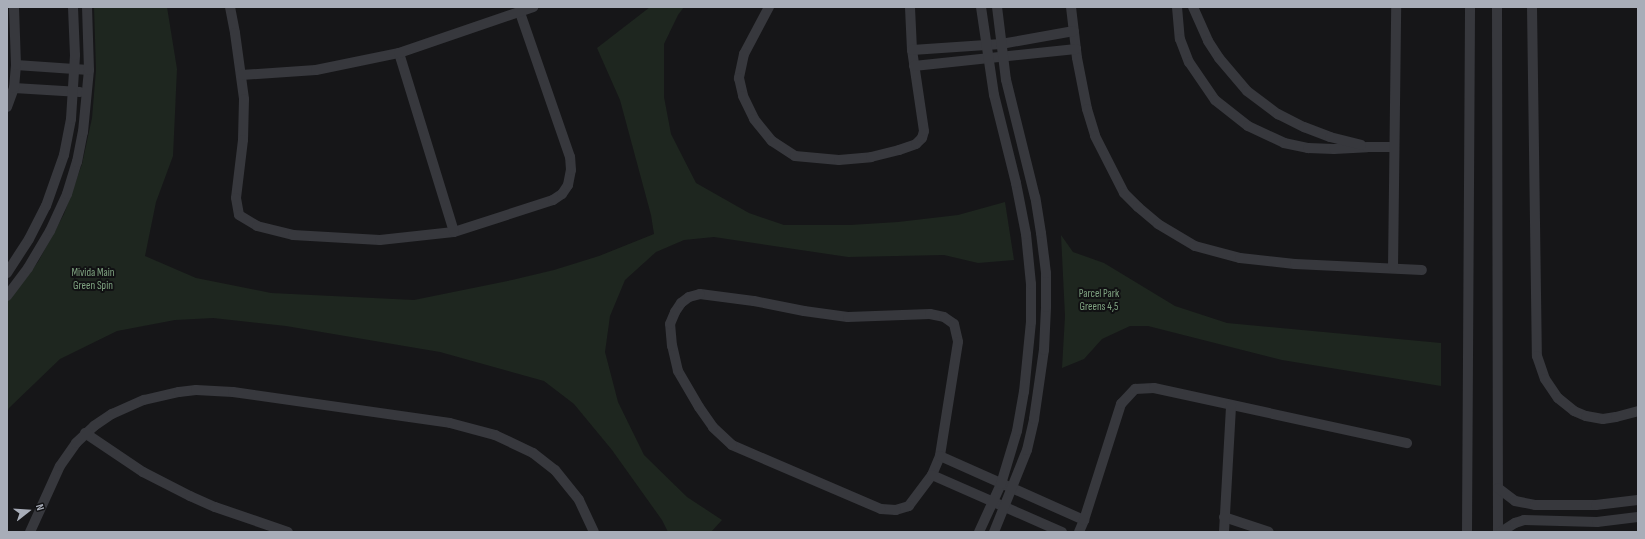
<!DOCTYPE html>
<style>
body{margin:0}
#map{position:relative;width:1645px;height:539px;overflow:hidden;background:#161618;font-family:"Sofia Sans Condensed",sans-serif}
div>[style]{position:absolute}
.green>*{inset:0;background:#1e261f}
.minor>*{height:10px;margin:-5px;padding:0 5px;transform-origin:5px;border-radius:5px;background:#37383d}
span{translate:-50% -50%;white-space:nowrap;text-align:center;line-height:1.15;-webkit-text-stroke:4px #111113;paint-order:stroke}
.park-label{font-size:11px;color:#7fa381}
.frame{position:absolute;inset:0;border:8px solid #a8adb8;pointer-events:none}
.north{position:absolute;left:8px;top:491px;width:40px;height:40px;-webkit-text-stroke:3px #111113;paint-order:stroke;rotate:73deg;font-size:11px;font-weight:700;line-height:16px;text-align:center;color:#a8adb8}
.north::after{content:'';display:block;margin:auto;width:14px;height:18px;background:#a8adb8;clip-path:polygon(50% 0,100% 100%,50% 72%,0 100%)}
</style>
<div id="map">
<div class="green">
<i style="clip-path:polygon(94px 7px,167px 7px,177px 69px,173px 156px,156px 202px,145px 256px,196px 278px,271px 293px,414px 300px,512px 280px,554px 270px,599px 256px,654px 234px,651px 215px,620px 100px,597px 48px,650px 7px,684px 7px,678px 15px,664px 44px,664px 97px,671px 134px,696px 183px,749px 213px,784px 225px,850px 225px,898px 222px,958px 215px,1005px 202px,1014px 260px,978px 263px,944px 255px,848px 257px,714px 237px,684px 240px,656px 252px,625px 280px,610px 316px,605px 352px,618px 402px,644px 455px,687px 497px,722px 520px,711px 532px,668px 532px,662px 520px,612px 450px,574px 404px,544px 381px,440px 352px,286px 326px,213px 318px,175px 320px,117px 331px,60px 359px,9px 408px,7px 413px,7px 301px,38px 262px,64px 214px,82px 164px,92px 118px,96px 70px)"></i>
<i style="clip-path:polygon(1061px 235px,1073px 252px,1104px 263px,1175px 306px,1227px 323px,1441px 343px,1441px 386px,1282px 360px,1148px 326px,1130px 326px,1102px 339px,1084px 359px,1062px 368px,1065px 316px)"></i>
</div>
<div class="minor">
<i style="left:230px;top:7px;width:26px;rotate:79deg"></i>
<i style="left:235px;top:33px;width:67px;rotate:82.2deg"></i>
<i style="left:244px;top:99px;width:41px;rotate:91.4deg"></i>
<i style="left:243px;top:140px;width:58px;rotate:96.9deg"></i>
<i style="left:236px;top:198px;width:17px;rotate:80deg"></i>
<i style="left:239px;top:215px;width:21px;rotate:31deg"></i>
<i style="left:257px;top:226px;width:37px;rotate:14deg"></i>
<i style="left:293px;top:235px;width:87px;rotate:3.3deg"></i>
<i style="left:380px;top:240px;width:74px;rotate:-6.2deg"></i>
<i style="left:454px;top:232px;width:104px;rotate:-17.9deg"></i>
<i style="left:553px;top:200px;width:11px;rotate:-34deg"></i>
<i style="left:562px;top:194px;width:11px;rotate:-56deg"></i>
<i style="left:568px;top:185px;width:15px;rotate:-79deg"></i>
<i style="left:571px;top:170px;width:13px;rotate:-94deg"></i>
<i style="left:570px;top:157px;width:152px;rotate:-109.1deg"></i>
<i style="left:769px;top:7px;width:53px;rotate:118deg"></i>
<i style="left:744px;top:54px;width:25px;rotate:102deg"></i>
<i style="left:739px;top:78px;width:18px;rotate:77deg"></i>
<i style="left:743px;top:96px;width:25px;rotate:64deg"></i>
<i style="left:754px;top:119px;width:28px;rotate:51deg"></i>
<i style="left:772px;top:141px;width:27px;rotate:33deg"></i>
<i style="left:795px;top:156px;width:44px;rotate:5.2deg"></i>
<i style="left:839px;top:160px;width:32px;rotate:-5deg"></i>
<i style="left:871px;top:157px;width:29px;rotate:-14deg"></i>
<i style="left:899px;top:150px;width:18px;rotate:-19deg"></i>
<i style="left:916px;top:144px;width:8px;rotate:-45deg"></i>
<i style="left:922px;top:138px;width:7px;rotate:-74deg"></i>
<i style="left:924px;top:131px;width:82px;rotate:-98.4deg"></i>
<i style="left:912px;top:50px;width:43px;rotate:-92.7deg"></i>
<i style="left:1071px;top:7px;width:51px;rotate:83.3deg"></i>
<i style="left:1077px;top:58px;width:52px;rotate:78.9deg"></i>
<i style="left:1087px;top:109px;width:28px;rotate:73deg"></i>
<i style="left:1095px;top:136px;width:64px;rotate:63deg"></i>
<i style="left:1124px;top:193px;width:20px;rotate:45deg"></i>
<i style="left:1138px;top:207px;width:26px;rotate:40deg"></i>
<i style="left:1158px;top:224px;width:43px;rotate:30.7deg"></i>
<i style="left:1195px;top:246px;width:47px;rotate:14.9deg"></i>
<i style="left:1240px;top:258px;width:55px;rotate:6.2deg"></i>
<i style="left:1295px;top:264px;width:127px;rotate:2.7deg"></i>
<i style="left:1177px;top:7px;width:32px;rotate:85deg"></i>
<i style="left:1180px;top:39px;width:25px;rotate:69deg"></i>
<i style="left:1189px;top:62px;width:46px;rotate:55.6deg"></i>
<i style="left:1215px;top:100px;width:42px;rotate:38.2deg"></i>
<i style="left:1248px;top:126px;width:40px;rotate:25deg"></i>
<i style="left:1284px;top:143px;width:25px;rotate:12deg"></i>
<i style="left:1308px;top:148px;width:26px;rotate:2deg"></i>
<i style="left:1334px;top:149px;width:33px;rotate:-3deg"></i>
<i style="left:1367px;top:147px;width:27px"></i>
<i style="left:1193px;top:7px;width:37px;rotate:66deg"></i>
<i style="left:1208px;top:41px;width:20px;rotate:57deg"></i>
<i style="left:1219px;top:58px;width:43px;rotate:49.7deg"></i>
<i style="left:1247px;top:91px;width:39px;rotate:37deg"></i>
<i style="left:1278px;top:114px;width:29px;rotate:27deg"></i>
<i style="left:1304px;top:127px;width:28px;rotate:21deg"></i>
<i style="left:1330px;top:137px;width:32px;rotate:14deg"></i>
<i style="left:1497px;top:7px;width:525px;rotate:89.89deg"></i>
<i style="left:1532px;top:7px;width:349px;rotate:89.2deg"></i>
<i style="left:1537px;top:356px;width:24px;rotate:71deg"></i>
<i style="left:1545px;top:379px;width:23px;rotate:56deg"></i>
<i style="left:1558px;top:398px;width:21px;rotate:39deg"></i>
<i style="left:1574px;top:411px;width:13px;rotate:23deg"></i>
<i style="left:1586px;top:416px;width:17px;rotate:10deg"></i>
<i style="left:1603px;top:419px;width:13px;rotate:-9deg"></i>
<i style="left:1616px;top:417px;width:23px;rotate:-15deg"></i>
<i style="left:912px;top:50px;width:89px;rotate:-3.9deg"></i>
<i style="left:1001px;top:44px;width:74px;rotate:-10.1deg"></i>
<i style="left:399px;top:53px;width:187px;rotate:72.9deg"></i>
<i style="left:16px;top:65px;width:73px;rotate:3.9deg"></i>
<i style="left:914px;top:66px;width:163px;rotate:-6deg"></i>
<i style="left:241px;top:75px;width:75px;rotate:-3.8deg"></i>
<i style="left:316px;top:70px;width:85px;rotate:-11.6deg"></i>
<i style="left:399px;top:53px;width:142px;rotate:-18.9deg"></i>
<i style="left:14px;top:88px;width:66px;rotate:3.5deg"></i>
<i style="left:7px;top:107px;width:20px;rotate:-70deg"></i>
<i style="left:14px;top:88px;width:23px;rotate:-85deg"></i>
<i style="left:16px;top:65px;width:58px;rotate:-92deg"></i>
<i style="left:1393px;top:268px;width:261px;rotate:-89.3deg"></i>
<i style="left:7px;top:273px;width:40px;rotate:-57.1deg"></i>
<i style="left:29px;top:239px;width:37px;rotate:-63deg"></i>
<i style="left:46px;top:206px;width:54px;rotate:-70.6deg"></i>
<i style="left:64px;top:155px;width:37px;rotate:-79deg"></i>
<i style="left:71px;top:119px;width:64px;rotate:-86.4deg"></i>
<i style="left:75px;top:55px;width:48px;rotate:-92.4deg"></i>
<i style="left:700px;top:294px;width:54px;rotate:7.4deg"></i>
<i style="left:754px;top:301px;width:51px;rotate:11.3deg"></i>
<i style="left:804px;top:311px;width:44px;rotate:7.8deg"></i>
<i style="left:848px;top:317px;width:82px;rotate:-2.1deg"></i>
<i style="left:930px;top:314px;width:14px;rotate:12deg"></i>
<i style="left:944px;top:317px;width:12px;rotate:35deg"></i>
<i style="left:954px;top:324px;width:18px;rotate:77deg"></i>
<i style="left:958px;top:342px;width:115px;rotate:99deg"></i>
<i style="left:940px;top:456px;width:21px;rotate:113deg"></i>
<i style="left:932px;top:475px;width:39px;rotate:127deg"></i>
<i style="left:909px;top:506px;width:14px;rotate:163deg"></i>
<i style="left:896px;top:510px;width:15px;rotate:-176deg"></i>
<i style="left:881px;top:509px;width:162px;rotate:-156.8deg"></i>
<i style="left:732px;top:445px;width:26px;rotate:-137deg"></i>
<i style="left:713px;top:427px;width:24px;rotate:-125deg"></i>
<i style="left:699px;top:407px;width:42px;rotate:-120.3deg"></i>
<i style="left:678px;top:371px;width:26px;rotate:-103deg"></i>
<i style="left:672px;top:346px;width:22px;rotate:-95deg"></i>
<i style="left:670px;top:324px;width:13px;rotate:-67deg"></i>
<i style="left:675px;top:312px;width:11px;rotate:-56deg"></i>
<i style="left:681px;top:303px;width:10px;rotate:-37deg"></i>
<i style="left:689px;top:297px;width:11px;rotate:-15deg"></i>
<i style="left:7px;top:296px;width:35px;rotate:-53deg"></i>
<i style="left:28px;top:268px;width:43px;rotate:-59.3deg"></i>
<i style="left:50px;top:231px;width:41px;rotate:-65.3deg"></i>
<i style="left:67px;top:194px;width:34px;rotate:-73deg"></i>
<i style="left:77px;top:162px;width:31px;rotate:-79deg"></i>
<i style="left:83px;top:132px;width:62px;rotate:-84.5deg"></i>
<i style="left:89px;top:70px;width:63px;rotate:-91.8deg"></i>
<i style="left:85px;top:433px;width:70px;rotate:33.9deg"></i>
<i style="left:143px;top:472px;width:53px;rotate:27.1deg"></i>
<i style="left:190px;top:496px;width:27px;rotate:24deg"></i>
<i style="left:215px;top:507px;width:77px;rotate:18.9deg"></i>
<i style="left:940px;top:456px;width:158px;rotate:24deg"></i>
<i style="left:932px;top:475px;width:142px;rotate:23.7deg"></i>
<i style="left:1498px;top:488px;width:21px;rotate:37deg"></i>
<i style="left:1515px;top:501px;width:20px;rotate:11deg"></i>
<i style="left:1535px;top:505px;width:61px"></i>
<i style="left:1596px;top:505px;width:42px;rotate:-6.8deg"></i>
<i style="left:1224px;top:517px;width:47px;rotate:18.4deg"></i>
<i style="left:30px;top:532px;width:72px;rotate:-65.6deg"></i>
<i style="left:60px;top:466px;width:28px;rotate:-55deg"></i>
<i style="left:76px;top:443px;width:25px;rotate:-43deg"></i>
<i style="left:94px;top:426px;width:22px;rotate:-34deg"></i>
<i style="left:112px;top:414px;width:35px;rotate:-24deg"></i>
<i style="left:144px;top:400px;width:36px;rotate:-13deg"></i>
<i style="left:179px;top:392px;width:17px;rotate:-7deg"></i>
<i style="left:196px;top:390px;width:37px;rotate:3deg"></i>
<i style="left:233px;top:392px;width:219px;rotate:8.1deg"></i>
<i style="left:450px;top:423px;width:47px;rotate:14.9deg"></i>
<i style="left:495px;top:435px;width:42px;rotate:25.3deg"></i>
<i style="left:533px;top:453px;width:28px;rotate:38deg"></i>
<i style="left:555px;top:470px;width:38px;rotate:51deg"></i>
<i style="left:579px;top:500px;width:35px;rotate:65deg"></i>
<i style="left:979px;top:532px;width:53px;rotate:-65.4deg"></i>
<i style="left:1001px;top:484px;width:55px;rotate:-73.2deg"></i>
<i style="left:1017px;top:431px;width:40px;rotate:-80deg"></i>
<i style="left:1024px;top:392px;width:70px;rotate:-84.3deg"></i>
<i style="left:1031px;top:322px;width:38px;rotate:-90deg"></i>
<i style="left:1031px;top:284px;width:50px;rotate:-95.7deg"></i>
<i style="left:1026px;top:234px;width:52px;rotate:-101.1deg"></i>
<i style="left:1016px;top:183px;width:91px;rotate:-104deg"></i>
<i style="left:994px;top:95px;width:89px;rotate:-98.4deg"></i>
<i style="left:994px;top:532px;width:88px;rotate:-68.1deg"></i>
<i style="left:1027px;top:450px;width:32px;rotate:-77deg"></i>
<i style="left:1034px;top:419px;width:70px;rotate:-81.8deg"></i>
<i style="left:1044px;top:350px;width:43px;rotate:-87.3deg"></i>
<i style="left:1046px;top:307px;width:34px;rotate:-90deg"></i>
<i style="left:1046px;top:273px;width:40px;rotate:-97.1deg"></i>
<i style="left:1041px;top:233px;width:36px;rotate:-99deg"></i>
<i style="left:1035px;top:197px;width:121px;rotate:-103.9deg"></i>
<i style="left:1006px;top:80px;width:74px;rotate:-97deg"></i>
<i style="left:1079px;top:532px;width:13px;rotate:-67deg"></i>
<i style="left:1084px;top:520px;width:122px;rotate:-72.3deg"></i>
<i style="left:1121px;top:404px;width:21px;rotate:-47deg"></i>
<i style="left:1135px;top:389px;width:19px;rotate:-3deg"></i>
<i style="left:1154px;top:388px;width:259px;rotate:12.3deg"></i>
<i style="left:1224px;top:532px;width:127px;rotate:-86.8deg"></i>
<i style="left:1467px;top:532px;width:525px;rotate:-89.67deg"></i>
<i style="left:1501px;top:532px;width:17px;rotate:-33deg"></i>
<i style="left:1515px;top:523px;width:9px;rotate:-18deg"></i>
<i style="left:1524px;top:520px;width:73px;rotate:1.6deg"></i>
<i style="left:1597px;top:522px;width:41px;rotate:-7deg"></i>
</div>
<div class="park-label">
<span style="left:93px;top:280px">Mivida Main<br>Green Spin</span>
<span style="left:1099px;top:301px">Parcel Park<br>Greens 4,5</span>
</div>
<div class="frame"></div>
<div class="north">N</div>
</div>
